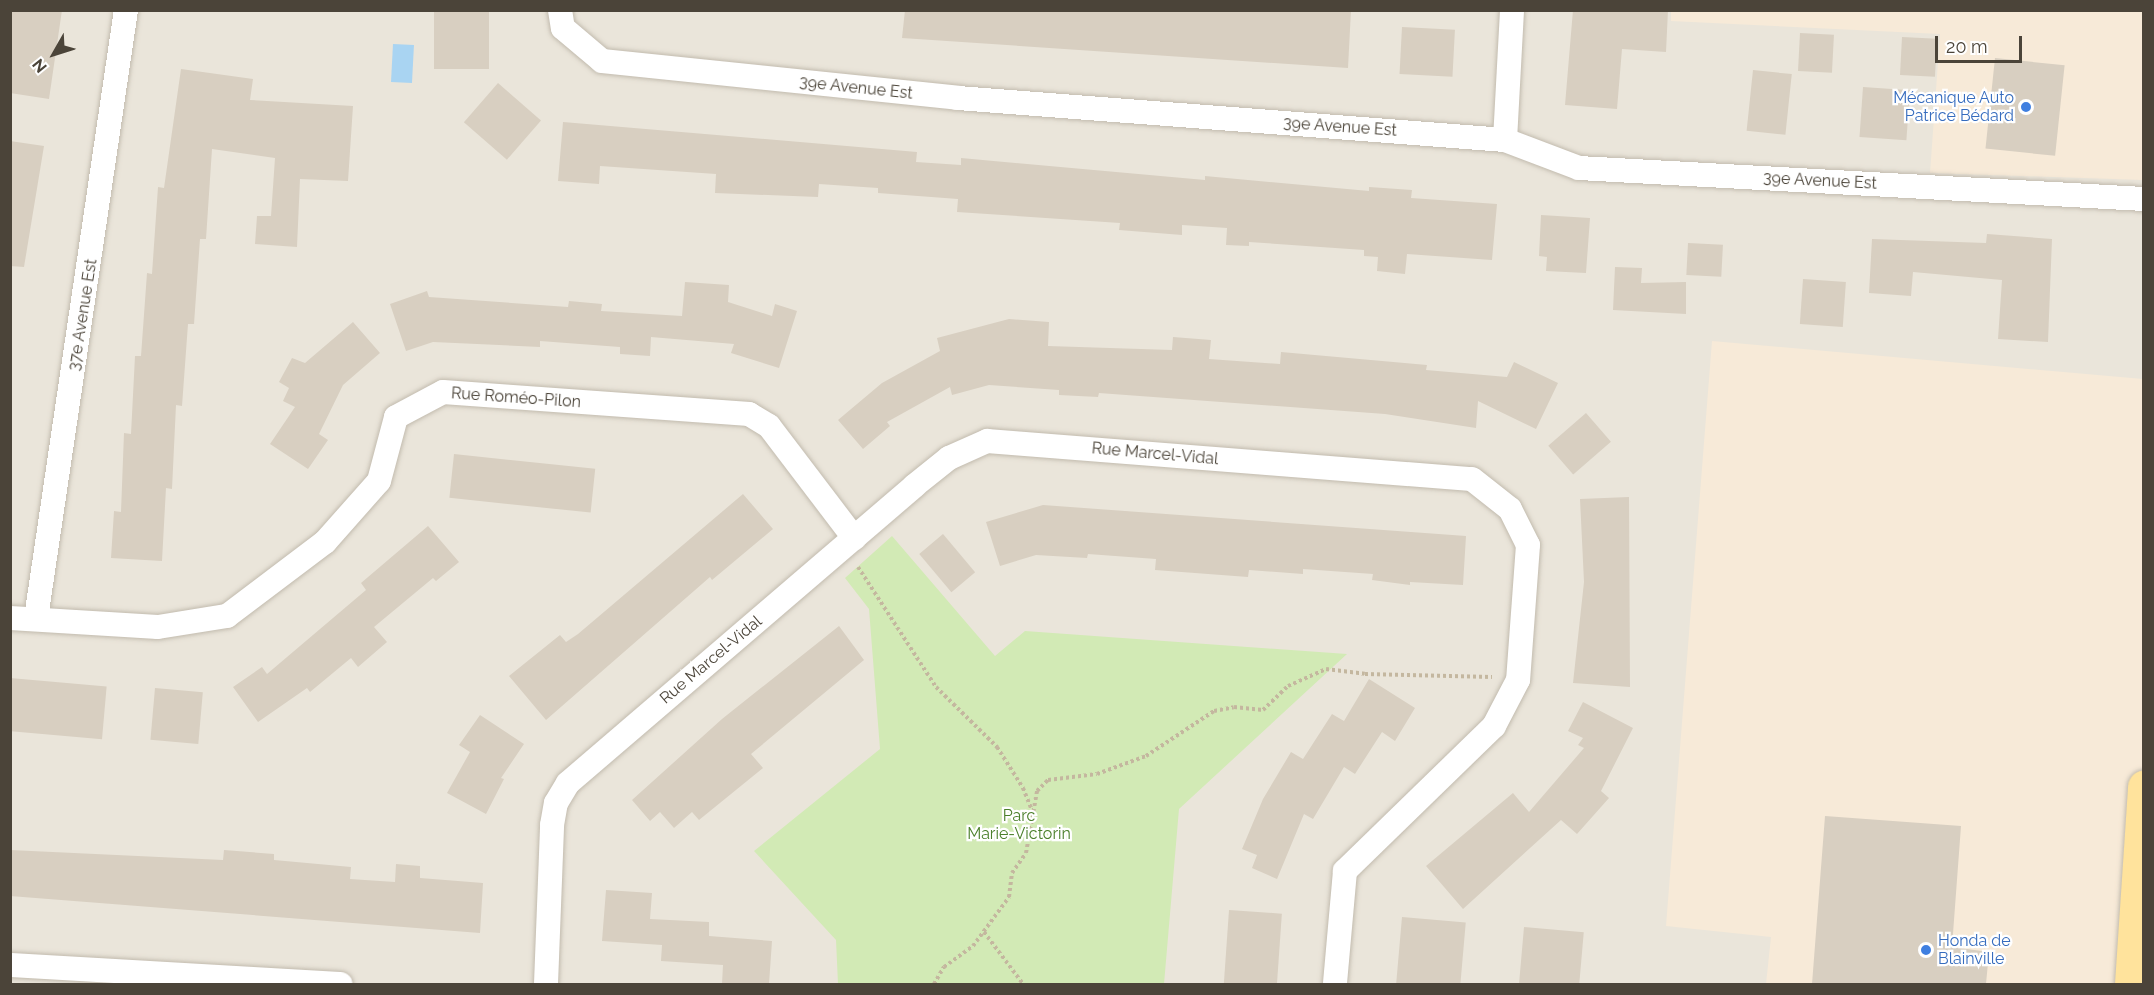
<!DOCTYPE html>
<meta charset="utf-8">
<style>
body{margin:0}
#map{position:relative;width:2154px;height:995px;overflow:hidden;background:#f6f3ec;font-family:Raleway,sans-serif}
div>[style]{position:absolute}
.residential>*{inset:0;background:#eae5da;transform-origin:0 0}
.commercial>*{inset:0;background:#f7ead8}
.green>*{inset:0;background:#d2eab5}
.water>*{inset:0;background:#a9d4f2;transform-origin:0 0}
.building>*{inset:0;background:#d8cfc1;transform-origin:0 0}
.path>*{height:4px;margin-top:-2px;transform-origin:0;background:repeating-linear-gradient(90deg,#c4b79f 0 3px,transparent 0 6px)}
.roads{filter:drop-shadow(0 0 2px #c2bbae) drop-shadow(0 0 2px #c2bbae)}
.minor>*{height:24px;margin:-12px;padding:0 12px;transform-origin:12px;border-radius:12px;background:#fff}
.primary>*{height:33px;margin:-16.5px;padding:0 16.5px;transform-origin:16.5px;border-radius:16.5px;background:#ffe39c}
.dots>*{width:16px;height:16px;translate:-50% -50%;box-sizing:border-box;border:3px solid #fff;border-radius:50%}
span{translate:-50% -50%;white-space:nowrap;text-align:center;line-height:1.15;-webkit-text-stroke:4.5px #fff;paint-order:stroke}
.street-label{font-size:16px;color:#4b4439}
.shop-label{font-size:16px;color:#366cbe}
.right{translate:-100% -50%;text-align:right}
.left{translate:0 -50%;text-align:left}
.park-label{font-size:16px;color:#4a7f2a}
.frame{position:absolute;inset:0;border:12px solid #4b4439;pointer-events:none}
.north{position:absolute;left:24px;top:24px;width:60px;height:60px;-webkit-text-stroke:4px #fff;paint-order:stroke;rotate:231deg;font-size:16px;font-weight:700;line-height:24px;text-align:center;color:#4b4439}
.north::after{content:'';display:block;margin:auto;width:21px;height:27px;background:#4b4439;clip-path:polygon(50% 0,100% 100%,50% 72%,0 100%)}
.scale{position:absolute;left:1935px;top:36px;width:87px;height:27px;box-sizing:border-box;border:3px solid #4b4439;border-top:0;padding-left:8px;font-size:18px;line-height:21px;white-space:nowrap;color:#4b4439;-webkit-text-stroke:4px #fff;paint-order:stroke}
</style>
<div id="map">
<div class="residential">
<i style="left:11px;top:11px;width:2132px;height:973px"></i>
</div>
<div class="commercial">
<i style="clip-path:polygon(1671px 10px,2143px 11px,2143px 180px,1930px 173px,1940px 34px,1671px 21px)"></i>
<i style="clip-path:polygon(1712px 341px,2143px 379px,2143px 984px,1766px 984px,1771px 937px,1666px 926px)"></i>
</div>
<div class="green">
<i style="clip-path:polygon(892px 536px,995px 656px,1025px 631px,1347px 654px,1179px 809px,1164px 984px,838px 984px,836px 940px,754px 851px,880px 749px,869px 609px,845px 578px)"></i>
</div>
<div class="water">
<i style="left:393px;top:44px;width:21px;height:38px;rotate:3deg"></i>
</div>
<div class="building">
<i style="clip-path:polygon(10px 10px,62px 10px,49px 99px,10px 93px)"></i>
<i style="left:434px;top:10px;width:55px;height:59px"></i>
<i style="clip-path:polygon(905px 10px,1351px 10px,1348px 68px,902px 38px)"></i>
<i style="clip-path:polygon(1573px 10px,1668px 10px,1666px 52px,1622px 49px,1617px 109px,1565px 105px)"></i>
<i style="left:1402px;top:27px;width:53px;height:47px;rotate:3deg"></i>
<i style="left:1800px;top:33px;width:34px;height:38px;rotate:3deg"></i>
<i style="left:1902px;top:37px;width:35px;height:38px;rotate:3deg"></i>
<i style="left:1995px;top:58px;width:70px;height:91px;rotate:6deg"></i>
<i style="clip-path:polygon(181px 69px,253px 79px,250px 100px,353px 106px,348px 181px,300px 179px,297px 247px,255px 244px,257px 216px,271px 216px,275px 158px,212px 149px,206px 239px,200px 239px,194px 324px,188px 324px,182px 406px,176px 405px,172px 489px,166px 488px,162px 561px,111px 558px,114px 511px,121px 512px,124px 433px,131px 434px,135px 356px,141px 356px,147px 273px,152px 274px,158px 187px,164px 188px)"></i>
<i style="left:1753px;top:70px;width:39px;height:61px;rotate:6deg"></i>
<i style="left:498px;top:83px;width:57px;height:52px;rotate:41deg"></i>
<i style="left:1863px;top:87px;width:47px;height:50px;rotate:4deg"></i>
<i style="clip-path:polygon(563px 122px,917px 152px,916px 162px,961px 165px,961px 158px,1205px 180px,1205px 176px,1369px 191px,1369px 187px,1412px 190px,1411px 198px,1497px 204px,1492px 260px,1407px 254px,1405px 274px,1377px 271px,1378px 257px,1364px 256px,1364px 250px,1249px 242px,1249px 246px,1226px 245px,1227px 228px,1182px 225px,1182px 235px,1119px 230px,1120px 223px,957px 212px,958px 199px,878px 193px,878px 188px,819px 184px,818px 197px,715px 193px,716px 174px,600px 166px,599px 184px,558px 181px)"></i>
<i style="clip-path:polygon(10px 141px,44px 146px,24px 267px,10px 266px)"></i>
<i style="clip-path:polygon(1541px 215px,1590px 218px,1586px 273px,1546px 271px,1547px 257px,1539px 256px)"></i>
<i style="clip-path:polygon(1987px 234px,2052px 239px,2048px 342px,1998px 339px,2002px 280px,1913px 272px,1911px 296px,1869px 293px,1872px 239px,1986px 243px)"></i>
<i style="left:1688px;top:243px;width:35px;height:32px;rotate:3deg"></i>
<i style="clip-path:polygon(1615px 267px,1642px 268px,1641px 283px,1686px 282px,1686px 314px,1613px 310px)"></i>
<i style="left:1803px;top:279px;width:43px;height:45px;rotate:4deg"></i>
<i style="clip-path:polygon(685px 282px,729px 285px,728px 302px,772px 316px,775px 304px,797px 311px,779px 368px,731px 353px,734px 344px,651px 337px,650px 356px,620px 354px,620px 347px,540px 341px,540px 347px,433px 342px,406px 351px,390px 304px,427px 291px,429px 297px,568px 307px,569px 301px,602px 304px,601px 311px,682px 316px)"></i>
<i style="clip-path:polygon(1009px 319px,1049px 322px,1048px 346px,1172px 350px,1173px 337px,1211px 340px,1209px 359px,1280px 364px,1281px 352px,1427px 365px,1426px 370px,1507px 377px,1514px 362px,1558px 383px,1536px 429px,1478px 401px,1476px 428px,1385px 414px,1099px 393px,1098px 397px,1059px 395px,1059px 390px,989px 385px,952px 395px,950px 387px,887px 422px,890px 426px,863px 449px,838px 420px,882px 383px,940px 351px,937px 338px)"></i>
<i style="clip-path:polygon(353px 322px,380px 353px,343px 385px,319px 434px,328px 440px,308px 469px,270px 444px,295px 407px,283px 401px,289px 388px,279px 382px,292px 358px,305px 363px)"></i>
<i style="left:1586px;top:413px;width:38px;height:50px;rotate:49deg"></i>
<i style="left:454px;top:454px;width:142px;height:44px;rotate:6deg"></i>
<i style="clip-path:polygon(743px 494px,773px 529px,712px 580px,710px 577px,546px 720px,509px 676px,560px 635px,566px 642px,578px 634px)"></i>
<i style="clip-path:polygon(1629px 497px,1630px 687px,1573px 683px,1584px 582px,1580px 499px)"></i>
<i style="clip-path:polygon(1043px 505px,1466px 536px,1463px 585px,1410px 582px,1410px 585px,1372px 580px,1373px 574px,1303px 569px,1303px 574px,1249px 570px,1248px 577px,1155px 570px,1156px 559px,1088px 554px,1087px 558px,1036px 555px,1000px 566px,986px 522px)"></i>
<i style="clip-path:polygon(428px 526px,459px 562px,436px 581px,433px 578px,374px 627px,387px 642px,358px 667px,351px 658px,310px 692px,307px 688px,258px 722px,233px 687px,262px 667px,267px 674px,366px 590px,361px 583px)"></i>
<i style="left:943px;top:534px;width:50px;height:31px;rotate:50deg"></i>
<i style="clip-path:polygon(839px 626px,864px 660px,751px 754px,763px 768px,699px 820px,692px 812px,674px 828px,660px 812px,650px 821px,632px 800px,722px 719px)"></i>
<i style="left:10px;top:678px;width:97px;height:53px;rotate:5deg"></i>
<i style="clip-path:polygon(1369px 679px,1415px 708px,1395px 741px,1382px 732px,1355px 774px,1344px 767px,1313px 819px,1304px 814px,1277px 879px,1252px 868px,1257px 855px,1242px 849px,1263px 799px,1291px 752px,1303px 759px,1332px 714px,1344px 721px)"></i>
<i style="left:155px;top:688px;width:48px;height:52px;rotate:5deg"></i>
<i style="clip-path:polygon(1583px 702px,1633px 728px,1601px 791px,1609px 798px,1577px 834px,1561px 820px,1463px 909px,1426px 866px,1513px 793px,1529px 812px,1584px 748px,1578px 745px,1583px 738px,1568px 731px)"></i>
<i style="clip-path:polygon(480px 715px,524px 744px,501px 778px,504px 779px,486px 814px,447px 793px,470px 752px,459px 745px)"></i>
<i style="clip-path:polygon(1825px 816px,1961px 826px,1952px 947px,1989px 952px,1986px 984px,1812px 984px)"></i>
<i style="clip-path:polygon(10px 850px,223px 860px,224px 850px,274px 854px,274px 860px,351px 867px,350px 879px,395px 882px,396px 864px,420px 866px,420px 878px,483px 883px,480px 933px,10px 896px)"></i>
<i style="clip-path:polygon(606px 890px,652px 893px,650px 919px,709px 922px,709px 936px,772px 941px,769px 984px,722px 984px,723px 965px,661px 961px,662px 945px,602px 941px)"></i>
<i style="left:1229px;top:910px;width:53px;height:74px;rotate:4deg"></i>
<i style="left:1402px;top:917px;width:64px;height:67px;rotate:5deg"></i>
<i style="left:1524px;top:927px;width:60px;height:57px;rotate:5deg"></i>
</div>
<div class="path">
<i style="left:858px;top:567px;width:143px;rotate:57deg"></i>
<i style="left:936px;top:687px;width:86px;rotate:44.5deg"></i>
<i style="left:997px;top:747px;width:49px;rotate:57.6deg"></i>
<i style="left:1023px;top:788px;width:22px;rotate:68deg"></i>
<i style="left:984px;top:932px;width:65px;rotate:53.1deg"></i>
<i style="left:934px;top:984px;width:20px;rotate:-60deg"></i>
<i style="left:944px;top:967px;width:36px;rotate:-36deg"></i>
<i style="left:973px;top:946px;width:61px;rotate:-53.7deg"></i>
<i style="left:1009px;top:897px;width:24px;rotate:-83deg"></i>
<i style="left:1012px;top:873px;width:24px;rotate:-55deg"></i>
<i style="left:1026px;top:853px;width:63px;rotate:-79.9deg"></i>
<i style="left:1037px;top:791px;width:16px;rotate:-45deg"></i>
<i style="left:1048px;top:780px;width:49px;rotate:-7deg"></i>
<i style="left:1097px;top:774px;width:52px;rotate:-20.2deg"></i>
<i style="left:1146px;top:756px;width:82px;rotate:-33.5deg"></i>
<i style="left:1214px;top:711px;width:20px;rotate:-11deg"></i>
<i style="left:1234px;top:707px;width:29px;rotate:6deg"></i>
<i style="left:1263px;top:710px;width:35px;rotate:-44deg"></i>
<i style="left:1288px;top:686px;width:42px;rotate:-24.1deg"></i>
<i style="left:1326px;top:669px;width:39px;rotate:7deg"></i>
<i style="left:1365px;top:674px;width:127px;rotate:1.4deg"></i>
</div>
<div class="roads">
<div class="minor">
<i style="left:560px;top:10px;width:18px;rotate:81deg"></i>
<i style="left:563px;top:28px;width:51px;rotate:40.2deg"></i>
<i style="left:602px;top:61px;width:358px;rotate:5.9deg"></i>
<i style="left:958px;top:98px;width:549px;rotate:4.39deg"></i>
<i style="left:1505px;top:140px;width:79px;rotate:20.7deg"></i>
<i style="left:1579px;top:168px;width:566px;rotate:3.14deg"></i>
<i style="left:1505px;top:140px;width:130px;rotate:-86.9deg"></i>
<i style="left:10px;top:618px;width:148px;rotate:3.5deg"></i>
<i style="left:158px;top:627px;width:70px;rotate:-9.1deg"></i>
<i style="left:227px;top:616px;width:123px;rotate:-37.1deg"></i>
<i style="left:325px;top:542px;width:81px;rotate:-48.5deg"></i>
<i style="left:379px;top:481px;width:66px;rotate:-75.1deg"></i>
<i style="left:396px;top:417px;width:53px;rotate:-28deg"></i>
<i style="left:443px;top:392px;width:307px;rotate:4.1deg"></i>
<i style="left:749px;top:414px;width:23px;rotate:31deg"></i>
<i style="left:769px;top:426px;width:141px;rotate:52.8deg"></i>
<i style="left:36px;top:618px;width:615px;rotate:-81.58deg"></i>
<i style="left:10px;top:965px;width:331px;rotate:3.3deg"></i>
<i style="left:546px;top:984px;width:159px;rotate:-87.8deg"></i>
<i style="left:552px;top:825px;width:22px;rotate:-80deg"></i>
<i style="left:556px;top:803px;width:23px;rotate:-59deg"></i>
<i style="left:568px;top:783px;width:456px;rotate:-40.6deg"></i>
<i style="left:914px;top:486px;width:45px;rotate:-38.7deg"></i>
<i style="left:949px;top:458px;width:42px;rotate:-24.1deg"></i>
<i style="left:987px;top:441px;width:486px;rotate:4.5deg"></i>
<i style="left:1472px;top:479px;width:48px;rotate:38.3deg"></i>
<i style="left:1510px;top:509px;width:40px;rotate:63.4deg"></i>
<i style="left:1528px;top:545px;width:135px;rotate:94.2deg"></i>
<i style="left:1518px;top:680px;width:52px;rotate:117.6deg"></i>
<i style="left:1494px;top:726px;width:208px;rotate:135.8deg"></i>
<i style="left:1345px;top:871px;width:113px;rotate:95.1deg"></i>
</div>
<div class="primary">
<i style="left:2131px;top:984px;width:198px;rotate:-86.2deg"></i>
</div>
</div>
<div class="dots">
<i style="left:2026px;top:107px;background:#3f7fe0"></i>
<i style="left:1926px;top:950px;background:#3f7fe0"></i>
</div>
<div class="street-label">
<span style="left:856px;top:88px;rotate:6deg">39e Avenue Est</span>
<span style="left:1340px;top:127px;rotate:4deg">39e Avenue Est</span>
<span style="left:1820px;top:181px;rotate:3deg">39e Avenue Est</span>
<span style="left:83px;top:315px;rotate:-81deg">37e Avenue Est</span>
<span style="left:516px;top:398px;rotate:4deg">Rue Roméo-Pilon</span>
<span style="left:1155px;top:454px;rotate:5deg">Rue Marcel-Vidal</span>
<span style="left:711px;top:660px;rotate:-40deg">Rue Marcel-Vidal</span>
</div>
<div class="shop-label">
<span class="right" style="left:2014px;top:107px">Mécanique Auto<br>Patrice Bédard</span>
<span class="left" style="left:1938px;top:950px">Honda de<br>Blainville</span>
</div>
<div class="park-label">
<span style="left:1019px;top:825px">Parc<br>Marie-Victorin</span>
</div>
<div class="frame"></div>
<div class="north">N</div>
<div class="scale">20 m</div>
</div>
